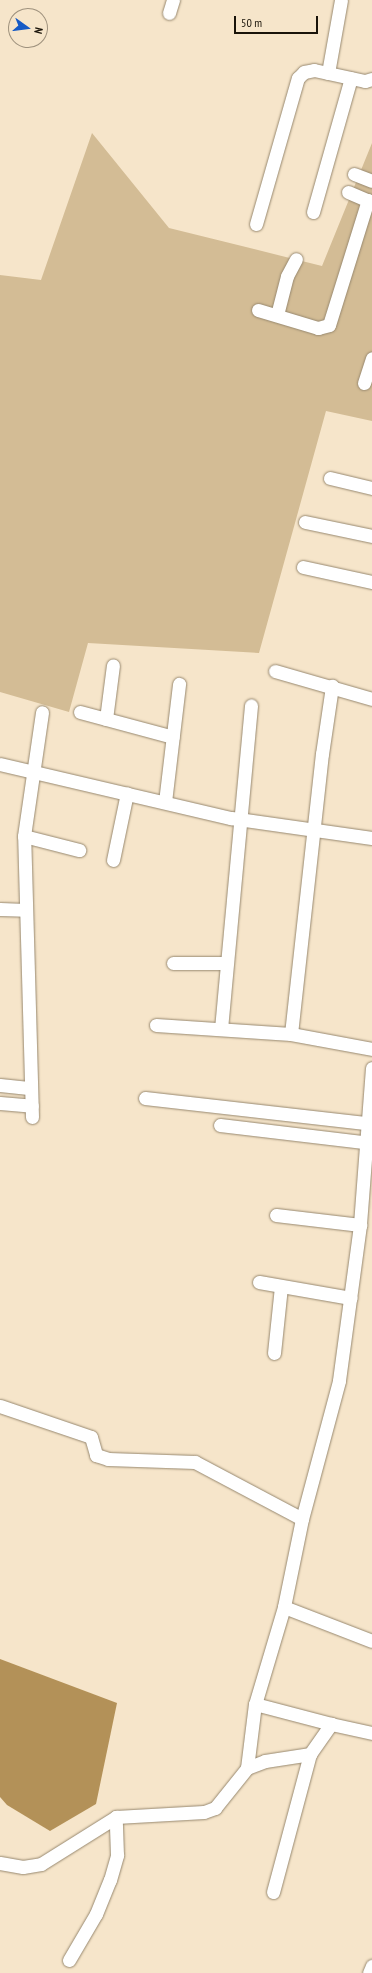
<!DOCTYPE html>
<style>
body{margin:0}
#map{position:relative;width:372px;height:1973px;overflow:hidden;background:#f6e5ca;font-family:"PT Sans Narrow",sans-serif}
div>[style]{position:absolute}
.green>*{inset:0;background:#d3bc95}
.water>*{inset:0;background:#b39158}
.roads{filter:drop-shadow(0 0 1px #97886f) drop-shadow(0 0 1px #97886f)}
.minor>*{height:13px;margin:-6.5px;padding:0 6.5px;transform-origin:6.5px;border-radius:6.5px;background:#fff}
span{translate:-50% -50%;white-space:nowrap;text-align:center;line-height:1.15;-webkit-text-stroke:4px #f6e5ca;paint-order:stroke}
.north{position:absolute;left:8px;top:8px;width:40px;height:40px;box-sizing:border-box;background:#f6e5ca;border:1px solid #9e917d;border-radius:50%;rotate:104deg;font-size:11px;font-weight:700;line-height:16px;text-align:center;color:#191309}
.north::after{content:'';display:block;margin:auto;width:14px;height:18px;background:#165ac5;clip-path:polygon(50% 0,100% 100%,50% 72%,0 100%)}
.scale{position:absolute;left:234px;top:16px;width:84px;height:18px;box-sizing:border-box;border:2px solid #191309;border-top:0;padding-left:5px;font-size:12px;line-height:14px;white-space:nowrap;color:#191309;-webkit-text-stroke:3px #f6e5ca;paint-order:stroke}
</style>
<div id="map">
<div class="green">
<i style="clip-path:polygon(92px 133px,169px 228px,322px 266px,372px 143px,372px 421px,326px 411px,259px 653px,88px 643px,69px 712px,0 692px,0 275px,41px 280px)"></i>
</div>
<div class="water">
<i style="clip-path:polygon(0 1659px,117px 1703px,96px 1804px,50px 1831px,7px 1805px,0 1797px)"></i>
</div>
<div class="roads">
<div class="minor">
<i style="left:169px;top:13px;width:14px;rotate:-73deg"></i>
<i style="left:328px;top:73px;width:74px;rotate:-79.9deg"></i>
<i style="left:354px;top:174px;width:19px;rotate:21deg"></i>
<i style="left:348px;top:192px;width:26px;rotate:23deg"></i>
<i style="left:313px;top:212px;width:139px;rotate:-74.2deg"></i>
<i style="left:256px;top:224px;width:152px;rotate:-74deg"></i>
<i style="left:298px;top:78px;width:8px;rotate:-45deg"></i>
<i style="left:304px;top:72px;width:10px;rotate:-11deg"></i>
<i style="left:314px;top:70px;width:52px;rotate:12.2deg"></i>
<i style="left:365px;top:81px;width:7px;rotate:-16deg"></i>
<i style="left:258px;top:310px;width:63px;rotate:16.7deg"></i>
<i style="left:318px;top:328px;width:11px;rotate:-15deg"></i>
<i style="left:329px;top:325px;width:131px;rotate:-72.7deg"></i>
<i style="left:277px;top:315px;width:40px;rotate:-75.6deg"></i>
<i style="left:287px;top:276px;width:19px;rotate:-62deg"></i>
<i style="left:364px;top:383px;width:26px;rotate:-72deg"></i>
<i style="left:330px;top:478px;width:43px;rotate:13.4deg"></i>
<i style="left:305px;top:522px;width:68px;rotate:11.8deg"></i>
<i style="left:303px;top:567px;width:71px;rotate:12.3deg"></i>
<i style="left:275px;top:671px;width:101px;rotate:16.1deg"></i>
<i style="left:80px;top:712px;width:96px;rotate:15deg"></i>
<i style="left:106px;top:719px;width:54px;rotate:-82.6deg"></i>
<i style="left:0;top:764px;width:237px;rotate:13.2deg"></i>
<i style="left:231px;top:818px;width:142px;rotate:8.1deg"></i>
<i style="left:165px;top:802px;width:119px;rotate:-83.2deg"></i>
<i style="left:24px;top:836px;width:57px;rotate:14.3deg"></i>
<i style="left:113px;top:860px;width:68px;rotate:-78.2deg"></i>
<i style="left:0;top:909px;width:25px;rotate:2deg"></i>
<i style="left:173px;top:963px;width:53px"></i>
<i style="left:156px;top:1025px;width:135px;rotate:3.8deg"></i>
<i style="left:291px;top:1034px;width:82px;rotate:10.5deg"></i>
<i style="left:221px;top:1029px;width:325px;rotate:-84.7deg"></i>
<i style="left:291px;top:1034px;width:282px;rotate:-83.7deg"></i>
<i style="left:322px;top:754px;width:69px;rotate:-81.6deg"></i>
<i style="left:372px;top:1068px;width:157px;rotate:94.4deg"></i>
<i style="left:360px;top:1225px;width:157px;rotate:97.7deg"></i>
<i style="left:339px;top:1381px;width:143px;rotate:105deg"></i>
<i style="left:302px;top:1519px;width:90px;rotate:101.6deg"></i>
<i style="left:284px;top:1607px;width:94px;rotate:21.1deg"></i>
<i style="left:0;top:1085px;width:31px;rotate:6deg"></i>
<i style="left:145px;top:1098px;width:228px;rotate:6.5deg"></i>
<i style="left:0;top:1103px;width:32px;rotate:5deg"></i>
<i style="left:32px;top:1117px;width:281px;rotate:-91.6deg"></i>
<i style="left:24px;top:836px;width:125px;rotate:-81.7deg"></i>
<i style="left:220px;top:1125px;width:153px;rotate:6.8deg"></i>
<i style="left:276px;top:1215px;width:85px;rotate:6.8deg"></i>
<i style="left:259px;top:1282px;width:93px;rotate:9.9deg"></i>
<i style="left:274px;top:1353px;width:67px;rotate:-84deg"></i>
<i style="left:0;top:1406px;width:96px;rotate:18.8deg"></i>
<i style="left:91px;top:1437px;width:19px;rotate:74deg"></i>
<i style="left:96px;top:1455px;width:13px;rotate:18deg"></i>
<i style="left:108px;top:1459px;width:87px;rotate:2deg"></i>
<i style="left:195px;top:1462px;width:121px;rotate:28deg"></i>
<i style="left:284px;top:1607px;width:101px;rotate:106.6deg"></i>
<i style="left:255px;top:1704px;width:79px;rotate:14.7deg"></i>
<i style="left:247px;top:1768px;width:64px;rotate:-82.9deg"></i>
<i style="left:0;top:1863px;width:23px;rotate:10deg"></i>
<i style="left:23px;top:1867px;width:18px;rotate:-9deg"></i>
<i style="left:41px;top:1864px;width:89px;rotate:-32.1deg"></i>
<i style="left:116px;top:1817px;width:88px;rotate:-3.3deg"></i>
<i style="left:204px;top:1812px;width:12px;rotate:-20deg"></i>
<i style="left:215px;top:1808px;width:51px;rotate:-51.3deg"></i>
<i style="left:247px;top:1768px;width:19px;rotate:-21deg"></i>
<i style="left:265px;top:1761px;width:46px;rotate:-8.8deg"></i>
<i style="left:310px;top:1754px;width:37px;rotate:-55deg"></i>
<i style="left:331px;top:1724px;width:42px;rotate:12.4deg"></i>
<i style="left:273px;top:1892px;width:143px;rotate:-75deg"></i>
<i style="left:69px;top:1960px;width:53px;rotate:-59.6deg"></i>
<i style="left:96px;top:1914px;width:37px;rotate:-68deg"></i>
<i style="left:110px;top:1880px;width:26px;rotate:-74deg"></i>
<i style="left:117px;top:1855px;width:38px;rotate:-92deg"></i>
<i style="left:369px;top:1973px;width:8px;rotate:-67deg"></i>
</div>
</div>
<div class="north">N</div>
<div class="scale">50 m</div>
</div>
